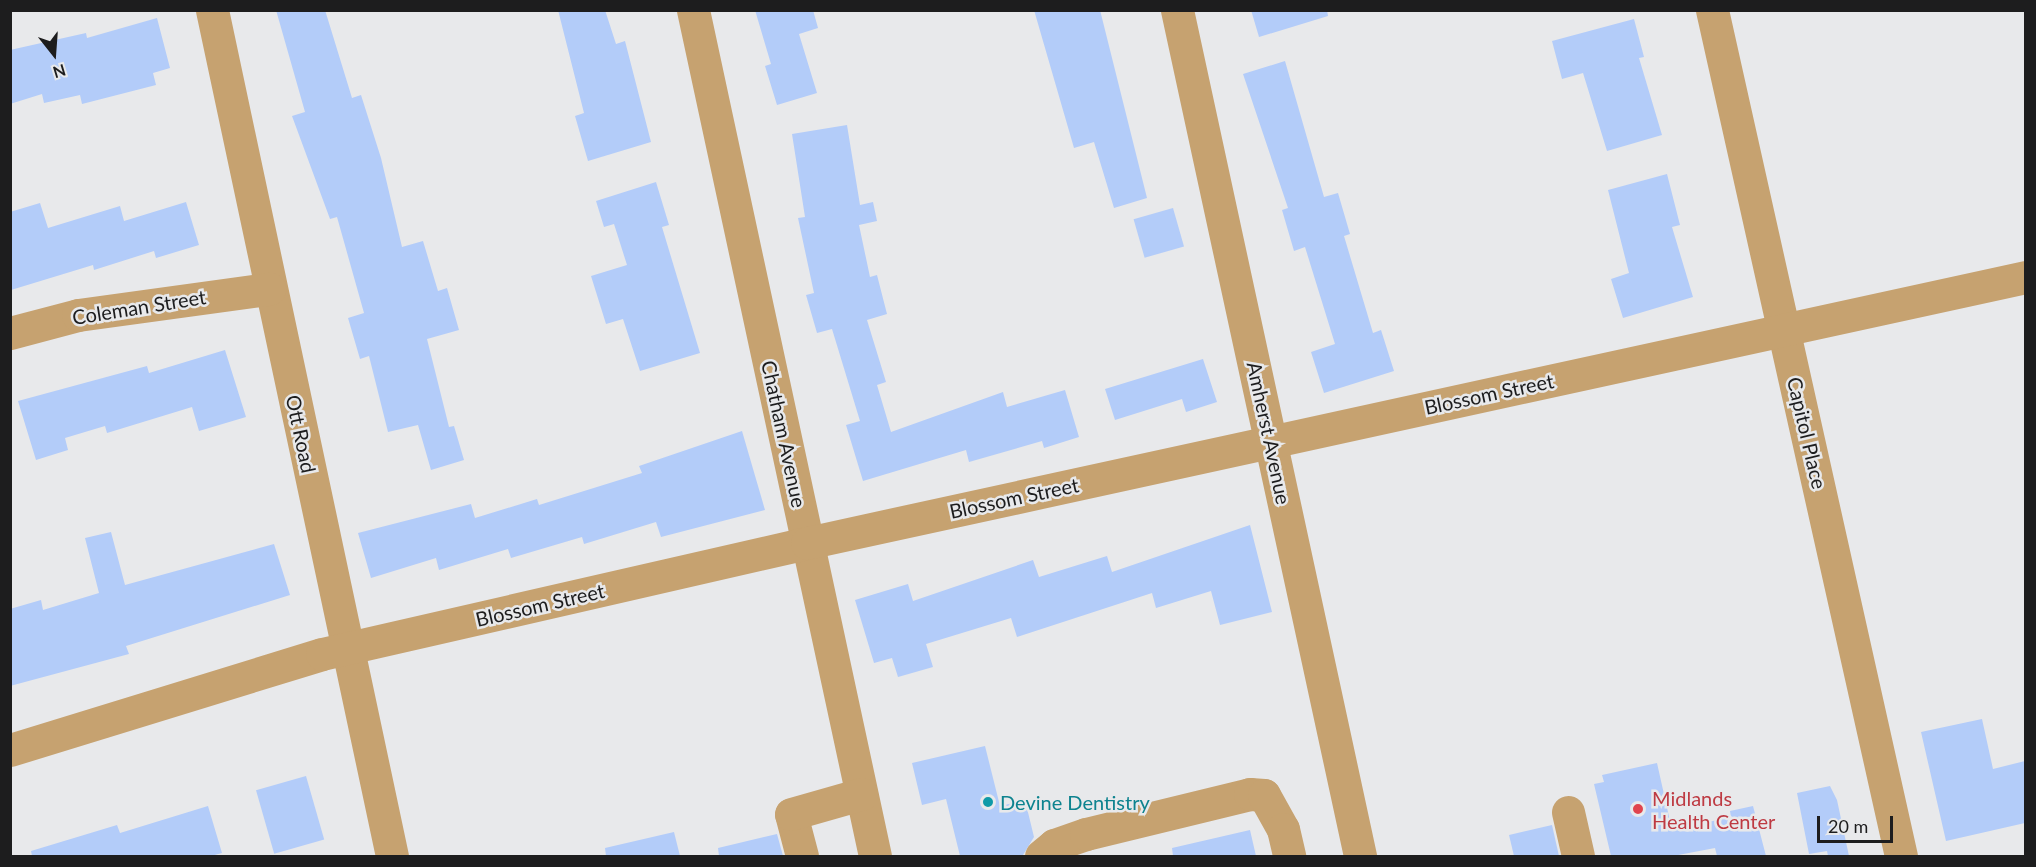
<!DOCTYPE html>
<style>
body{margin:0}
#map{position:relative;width:2036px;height:867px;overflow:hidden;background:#e8e9eb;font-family:Lato,sans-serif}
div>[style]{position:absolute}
.building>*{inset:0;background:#b3ccf9;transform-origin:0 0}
.minor>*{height:33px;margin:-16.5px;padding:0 16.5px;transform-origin:16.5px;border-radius:16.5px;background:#c6a270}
.dots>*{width:16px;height:16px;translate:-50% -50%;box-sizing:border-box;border:3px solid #e8e9eb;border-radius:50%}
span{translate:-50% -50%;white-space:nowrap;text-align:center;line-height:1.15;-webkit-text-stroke:5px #e8e9eb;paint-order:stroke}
.street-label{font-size:20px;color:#1d1d1e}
.health-label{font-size:20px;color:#be3a42}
.left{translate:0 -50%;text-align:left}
.culture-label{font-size:20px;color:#0d838f}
.frame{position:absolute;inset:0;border:12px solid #1d1d1e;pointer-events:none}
.north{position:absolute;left:24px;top:24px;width:60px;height:60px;-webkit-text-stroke:4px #e8e9eb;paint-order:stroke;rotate:163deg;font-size:16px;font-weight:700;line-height:24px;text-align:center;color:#1d1d1e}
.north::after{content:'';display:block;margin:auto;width:21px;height:27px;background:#1d1d1e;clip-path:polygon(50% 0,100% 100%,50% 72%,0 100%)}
.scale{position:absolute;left:1817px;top:816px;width:76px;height:27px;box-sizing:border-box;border:3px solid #1d1d1e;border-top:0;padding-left:8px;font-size:18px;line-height:21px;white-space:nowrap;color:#1d1d1e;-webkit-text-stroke:4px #e8e9eb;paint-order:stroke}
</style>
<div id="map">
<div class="building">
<i style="clip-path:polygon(276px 10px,325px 10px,352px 98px,361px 95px,381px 158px,402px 247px,423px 241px,438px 291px,447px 288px,459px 330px,427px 339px,449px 427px,454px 426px,464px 460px,431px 470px,418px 425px,388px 432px,369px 356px,360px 359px,348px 318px,364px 313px,337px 217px,330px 219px,292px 116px,305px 112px)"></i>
<i style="clip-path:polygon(558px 10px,605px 10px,616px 44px,625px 41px,651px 142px,588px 161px,575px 116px,584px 113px)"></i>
<i style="clip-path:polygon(755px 10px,813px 10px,818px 28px,799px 34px,817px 93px,777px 105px,765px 66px,771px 64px)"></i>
<i style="clip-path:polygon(1034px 10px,1100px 10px,1147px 198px,1114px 208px,1094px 142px,1074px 148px)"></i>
<i style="clip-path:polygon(1251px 10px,1327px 10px,1328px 16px,1259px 37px)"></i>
<i style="clip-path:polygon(157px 18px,170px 68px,153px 73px,156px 85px,82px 104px,80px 95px,44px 103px,42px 94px,10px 104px,10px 50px,86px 33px,87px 38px)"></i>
<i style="clip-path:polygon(1634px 19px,1644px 57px,1639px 58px,1662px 135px,1607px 151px,1583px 73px,1562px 79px,1552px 41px)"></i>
<i style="clip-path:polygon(1285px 61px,1324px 197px,1338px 193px,1350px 234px,1344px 236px,1373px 333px,1381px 330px,1394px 371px,1324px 393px,1311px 352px,1335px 344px,1305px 247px,1294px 251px,1282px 210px,1288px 208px,1243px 74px)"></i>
<i style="clip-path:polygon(847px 125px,860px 205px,873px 202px,877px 221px,859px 225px,870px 277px,877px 275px,887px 314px,867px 320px,886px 382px,877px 385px,891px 432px,1003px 392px,1007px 407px,1065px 390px,1079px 437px,1044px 448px,1042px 441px,969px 462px,966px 450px,863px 481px,846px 425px,860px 421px,832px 329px,817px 333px,806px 295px,814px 293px,798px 218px,805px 217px,792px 134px)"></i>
<i style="clip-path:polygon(1667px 174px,1680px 225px,1672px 227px,1693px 297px,1623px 318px,1611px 279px,1629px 273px,1608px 190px)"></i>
<i style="clip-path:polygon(656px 182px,669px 225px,662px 227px,700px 353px,640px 371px,623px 319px,606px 324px,591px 276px,627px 265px,614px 224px,604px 227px,596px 201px)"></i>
<i style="clip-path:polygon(186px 202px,199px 245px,156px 258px,154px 251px,94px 270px,93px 265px,11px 290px,10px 212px,40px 203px,48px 228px,120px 206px,124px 221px)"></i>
<i style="left:1173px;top:208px;width:40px;height:41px;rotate:74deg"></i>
<i style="clip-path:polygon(225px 350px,246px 417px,199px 431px,192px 407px,107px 433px,105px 426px,65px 438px,68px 450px,36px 460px,18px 401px,147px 366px,149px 373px)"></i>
<i style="clip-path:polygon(1203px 359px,1217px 402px,1186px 412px,1182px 399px,1115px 420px,1105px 389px)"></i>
<i style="clip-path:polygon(742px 431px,765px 510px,661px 537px,656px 522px,584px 544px,582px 537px,511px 558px,508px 549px,439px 570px,436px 558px,371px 578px,358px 533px,471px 504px,475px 518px,537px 499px,539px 505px,642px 473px,639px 466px)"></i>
<i style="clip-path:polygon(1250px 525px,1272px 612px,1220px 625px,1211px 591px,1156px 608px,1152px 593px,1017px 637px,1011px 618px,926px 644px,933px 667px,898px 677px,892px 658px,874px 663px,855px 600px,908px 584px,913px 601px,1033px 560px,1039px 577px,1107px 556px,1112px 572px)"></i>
<i style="clip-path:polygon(111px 532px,125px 585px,274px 544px,290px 595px,126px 646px,129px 654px,10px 686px,10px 609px,41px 600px,43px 610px,99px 593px,85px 538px)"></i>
<i style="clip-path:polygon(1982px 719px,1993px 769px,2025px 761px,2025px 823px,1946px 841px,1921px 732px)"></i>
<i style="clip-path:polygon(985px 746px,1000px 806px,1025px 800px,1034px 837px,1023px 855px,960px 856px,946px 799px,922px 805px,912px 763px)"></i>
<i style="clip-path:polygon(1657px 763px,1672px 830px,1731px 817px,1730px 811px,1753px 806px,1766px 856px,1717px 856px,1715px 848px,1673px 856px,1611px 856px,1594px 784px,1604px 782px,1602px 775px)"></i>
<i style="left:306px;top:776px;width:66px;height:52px;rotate:74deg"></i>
<i style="clip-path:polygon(1830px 786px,1837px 800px,1849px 856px,1828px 856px,1827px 851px,1809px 854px,1797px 793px)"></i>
<i style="clip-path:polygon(208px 806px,222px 853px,211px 856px,32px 856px,31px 851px,117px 825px,120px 833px)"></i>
<i style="clip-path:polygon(1552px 825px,1559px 856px,1514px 856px,1509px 835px)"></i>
<i style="clip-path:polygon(1250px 830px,1256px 856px,1173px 856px,1172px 848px)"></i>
<i style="clip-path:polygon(674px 832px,680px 856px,606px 856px,605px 848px)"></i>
<i style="clip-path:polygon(777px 834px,783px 856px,719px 856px,718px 848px)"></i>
</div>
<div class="minor">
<i style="left:212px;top:10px;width:865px;rotate:77.99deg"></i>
<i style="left:693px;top:10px;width:865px;rotate:77.86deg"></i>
<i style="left:1177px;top:10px;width:866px;rotate:77.79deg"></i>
<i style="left:1712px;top:10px;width:867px;rotate:77.41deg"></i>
<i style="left:10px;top:333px;width:70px;rotate:-14.8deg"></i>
<i style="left:78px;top:315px;width:193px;rotate:-7.8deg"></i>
<i style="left:10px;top:750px;width:326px;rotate:-17.1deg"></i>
<i style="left:322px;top:654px;width:498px;rotate:-12.9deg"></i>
<i style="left:807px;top:543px;width:1248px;rotate:-12.31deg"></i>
<i style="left:1568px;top:812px;width:45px;rotate:77.2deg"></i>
<i style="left:802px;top:856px;width:43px;rotate:-104.7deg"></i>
<i style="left:791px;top:814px;width:73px;rotate:-15.9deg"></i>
<i style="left:1041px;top:856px;width:17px;rotate:-40deg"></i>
<i style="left:1054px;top:845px;width:34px;rotate:-19deg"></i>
<i style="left:1086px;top:834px;width:169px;rotate:-13.7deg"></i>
<i style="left:1250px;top:794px;width:14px;rotate:4deg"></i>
<i style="left:1264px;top:795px;width:39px;rotate:61deg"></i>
<i style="left:1283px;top:829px;width:28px;rotate:77deg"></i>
</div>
<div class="dots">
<i style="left:988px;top:802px;background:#0f9aa8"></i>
<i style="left:1638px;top:809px;background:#e0444e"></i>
</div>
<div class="street-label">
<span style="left:139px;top:307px;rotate:-9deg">Coleman Street</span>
<span style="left:1489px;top:394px;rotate:-12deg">Blossom Street</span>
<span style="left:1269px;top:433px;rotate:78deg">Amherst Avenue</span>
<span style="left:1807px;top:433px;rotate:77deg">Capitol Place</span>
<span style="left:301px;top:434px;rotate:78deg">Ott Road</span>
<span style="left:784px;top:434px;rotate:78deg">Chatham Avenue</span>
<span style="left:1014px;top:498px;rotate:-12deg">Blossom Street</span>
<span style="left:540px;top:605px;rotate:-13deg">Blossom Street</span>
</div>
<div class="health-label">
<span class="left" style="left:1652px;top:810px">Midlands<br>Health Center</span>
</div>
<div class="culture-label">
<span class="left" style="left:1000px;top:802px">Devine Dentistry</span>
</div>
<div class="frame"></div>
<div class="north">N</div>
<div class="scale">20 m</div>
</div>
